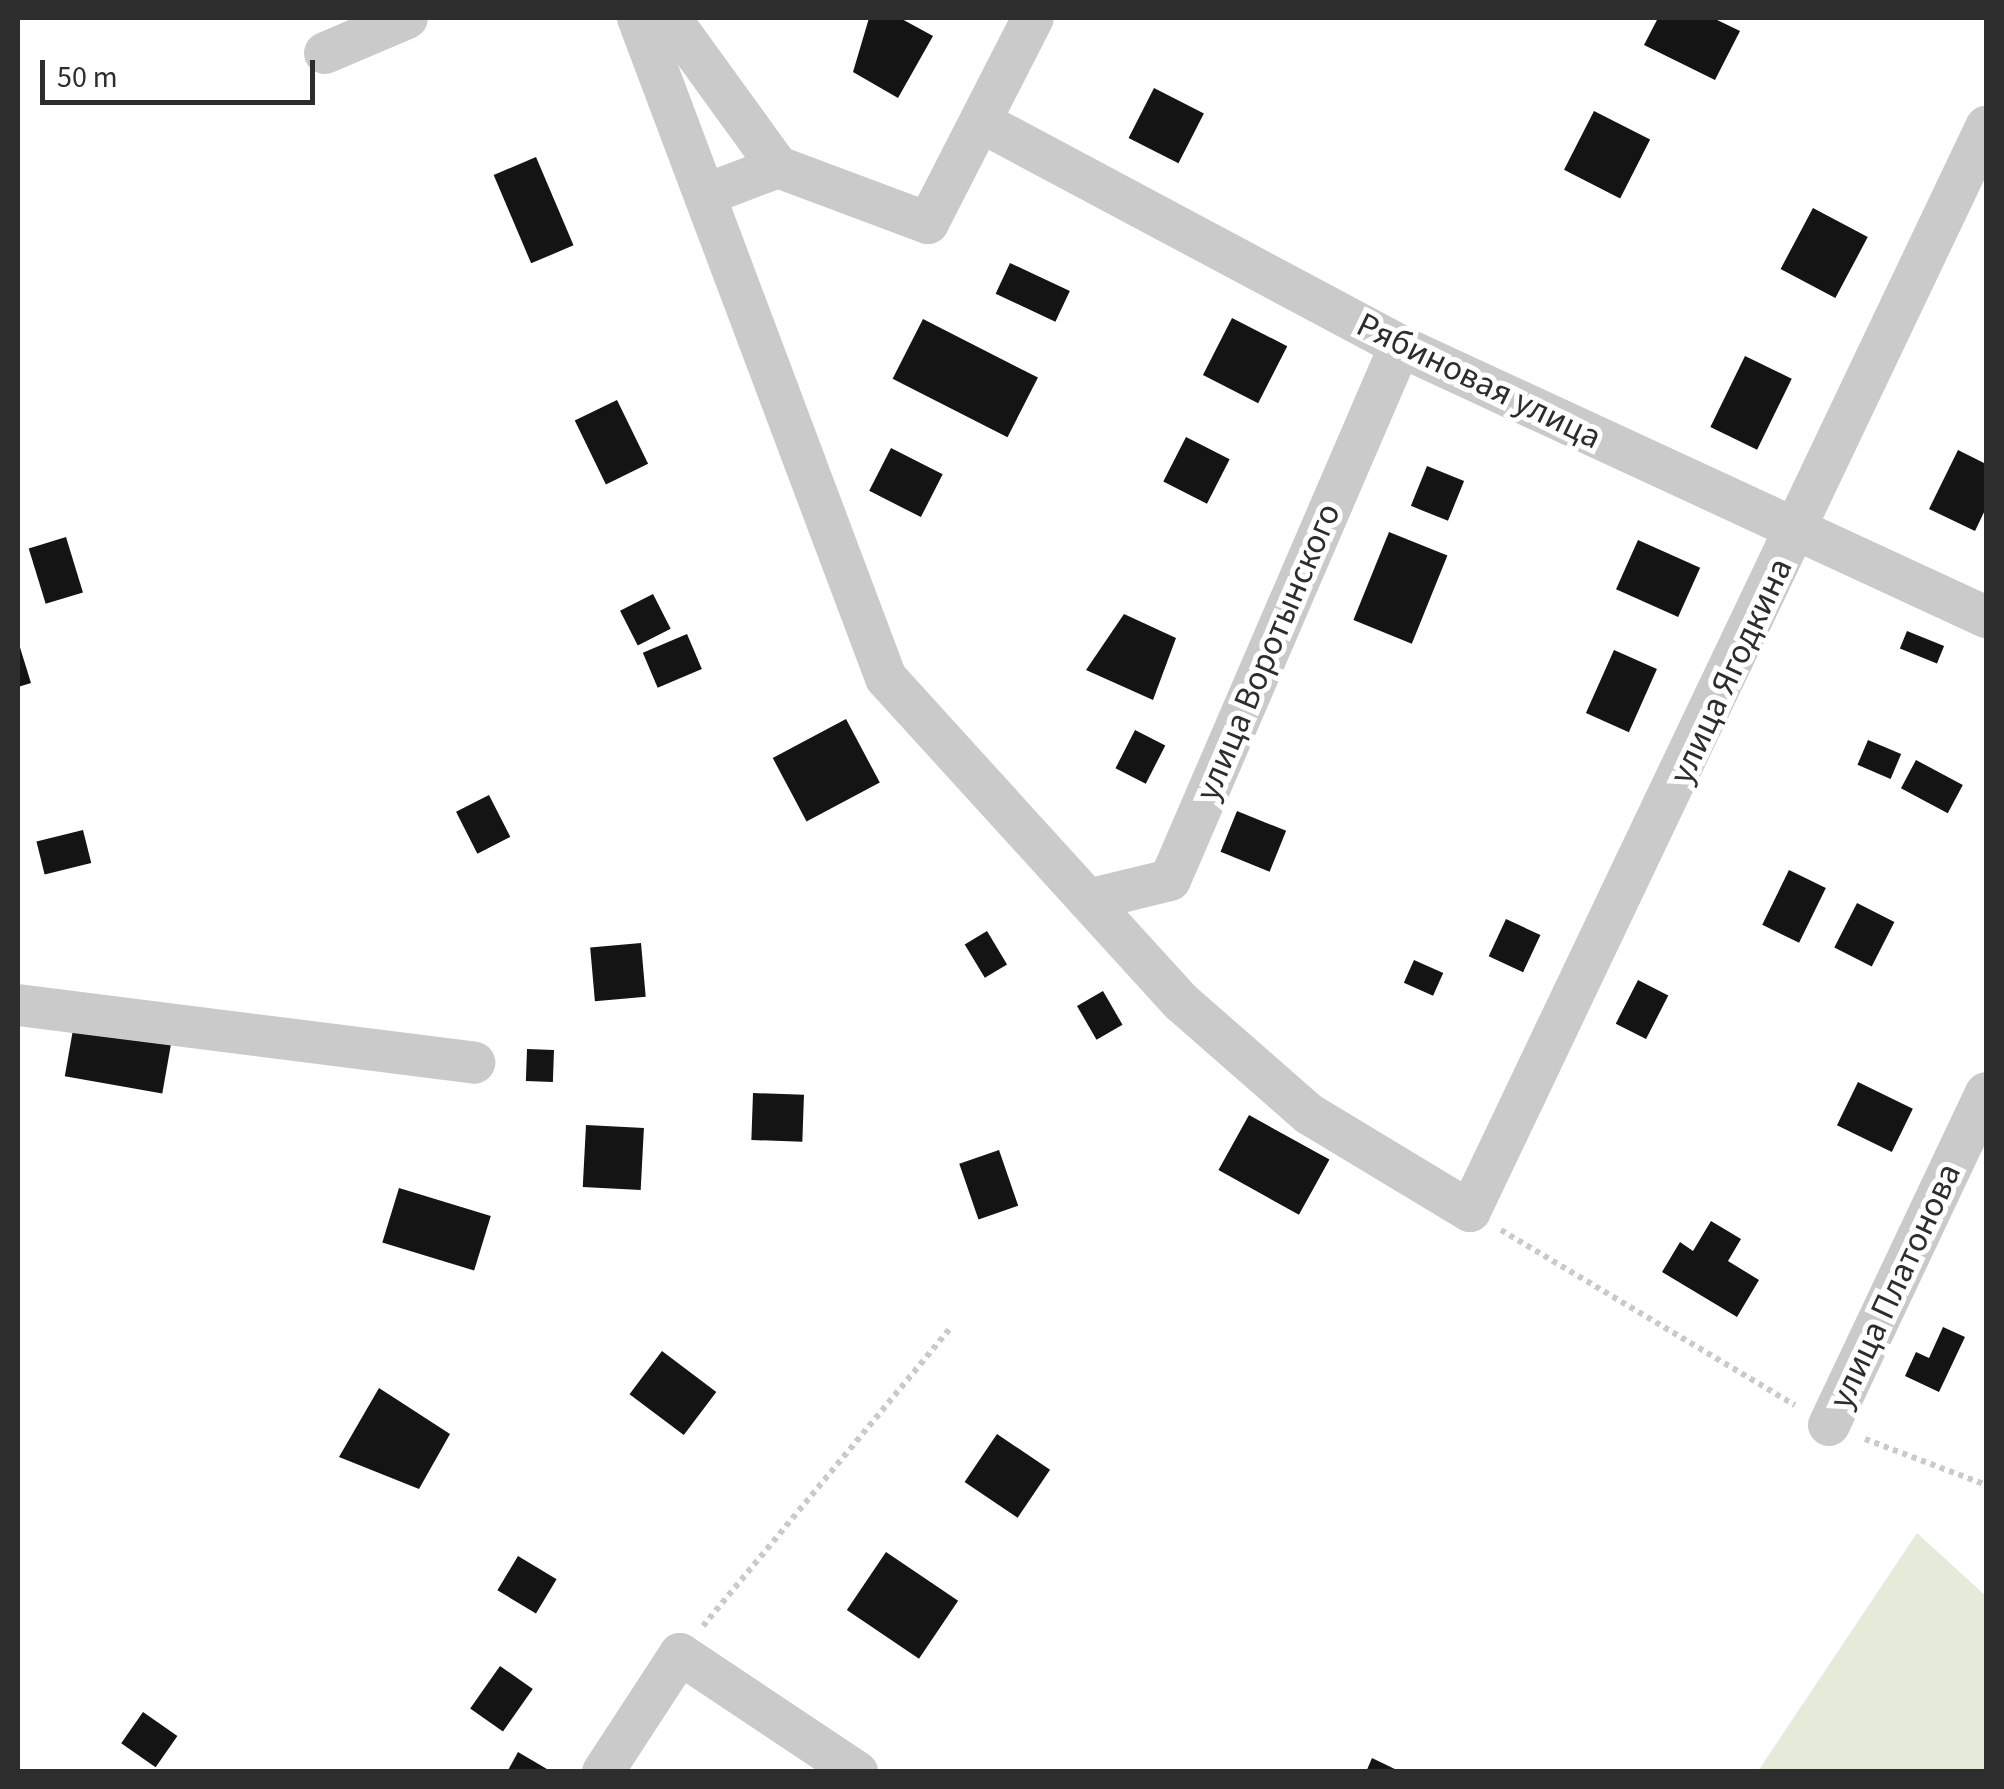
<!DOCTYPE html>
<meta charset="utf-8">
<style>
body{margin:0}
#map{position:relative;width:2004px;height:1789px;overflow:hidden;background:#fff;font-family:"Source Sans 3",sans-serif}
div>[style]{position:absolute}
.green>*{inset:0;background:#e4ecd9}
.building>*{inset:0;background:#141414;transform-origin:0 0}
.path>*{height:6px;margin-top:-3px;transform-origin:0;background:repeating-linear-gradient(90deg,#cacaca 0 5px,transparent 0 10px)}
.minor>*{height:42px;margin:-21px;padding:0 21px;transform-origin:21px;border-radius:21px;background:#cacaca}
span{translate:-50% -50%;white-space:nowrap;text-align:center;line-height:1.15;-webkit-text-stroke:10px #fff;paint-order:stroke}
.street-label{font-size:35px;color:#2d2d2d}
.frame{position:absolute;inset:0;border:20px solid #2d2d2d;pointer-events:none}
.scale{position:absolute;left:40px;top:60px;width:275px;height:45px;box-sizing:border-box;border:5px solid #2d2d2d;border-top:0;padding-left:12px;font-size:30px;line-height:35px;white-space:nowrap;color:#2d2d2d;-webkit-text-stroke:8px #fff;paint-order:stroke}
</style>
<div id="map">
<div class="green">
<i style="clip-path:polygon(1917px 1533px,1986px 1596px,1986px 1771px,1758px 1771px)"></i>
</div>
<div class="building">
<i style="clip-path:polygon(869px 18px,900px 18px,933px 36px,898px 98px,853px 72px)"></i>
<i style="clip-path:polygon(1658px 18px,1713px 18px,1740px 31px,1715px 80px,1644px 45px)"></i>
<i style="left:1154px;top:88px;width:56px;height:56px;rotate:27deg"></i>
<i style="left:1594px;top:111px;width:63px;height:66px;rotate:27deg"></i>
<i style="left:536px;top:157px;width:96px;height:46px;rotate:67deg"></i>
<i style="left:1813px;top:208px;width:62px;height:69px;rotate:28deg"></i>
<i style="left:1010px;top:263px;width:66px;height:34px;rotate:25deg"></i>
<i style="left:1232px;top:318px;width:62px;height:64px;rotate:27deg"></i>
<i style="left:923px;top:319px;width:129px;height:67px;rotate:27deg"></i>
<i style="left:1745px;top:356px;width:52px;height:79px;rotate:26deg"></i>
<i style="left:617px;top:400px;width:71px;height:47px;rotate:64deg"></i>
<i style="left:1186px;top:437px;width:49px;height:50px;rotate:27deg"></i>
<i style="left:891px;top:448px;width:58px;height:48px;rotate:27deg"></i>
<i style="clip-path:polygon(1958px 450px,1986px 464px,1986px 508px,1975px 531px,1929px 509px)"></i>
<i style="left:1427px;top:466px;width:40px;height:43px;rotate:22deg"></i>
<i style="left:1389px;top:532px;width:63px;height:95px;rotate:22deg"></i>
<i style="left:66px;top:537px;width:58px;height:39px;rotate:73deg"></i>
<i style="left:1638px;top:540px;width:68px;height:54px;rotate:24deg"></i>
<i style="left:653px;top:594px;width:39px;height:37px;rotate:63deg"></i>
<i style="clip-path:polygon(1124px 614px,1176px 638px,1153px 700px,1086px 670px)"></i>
<i style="left:1907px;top:631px;width:40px;height:19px;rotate:22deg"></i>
<i style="left:687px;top:634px;width:38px;height:48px;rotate:67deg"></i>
<i style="clip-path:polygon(18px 641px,31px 683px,18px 687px)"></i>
<i style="left:1614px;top:650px;width:47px;height:69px;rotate:24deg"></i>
<i style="left:846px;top:719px;width:72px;height:83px;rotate:62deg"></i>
<i style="left:1135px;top:730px;width:34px;height:43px;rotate:27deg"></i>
<i style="left:1868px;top:740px;width:36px;height:27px;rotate:23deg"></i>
<i style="left:1916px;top:760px;width:53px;height:32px;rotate:28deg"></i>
<i style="left:489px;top:795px;width:47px;height:37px;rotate:63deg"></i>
<i style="left:1237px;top:811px;width:53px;height:44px;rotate:22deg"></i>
<i style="left:83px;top:830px;width:34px;height:48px;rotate:76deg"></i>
<i style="left:1789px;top:870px;width:41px;height:61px;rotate:26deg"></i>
<i style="left:1857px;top:903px;width:42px;height:50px;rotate:27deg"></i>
<i style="left:1506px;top:919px;width:38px;height:41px;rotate:25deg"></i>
<i style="left:987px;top:931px;width:39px;height:26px;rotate:59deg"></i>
<i style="left:641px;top:943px;width:54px;height:51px;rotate:85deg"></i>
<i style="left:1414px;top:960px;width:32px;height:25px;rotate:24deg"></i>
<i style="left:1638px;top:980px;width:34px;height:49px;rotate:27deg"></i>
<i style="left:1103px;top:991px;width:39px;height:30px;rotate:60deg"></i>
<i style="left:74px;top:1024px;width:99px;height:53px;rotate:10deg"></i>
<i style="left:527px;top:1049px;width:27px;height:32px;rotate:2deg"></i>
<i style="left:1858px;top:1082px;width:61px;height:48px;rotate:26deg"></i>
<i style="left:753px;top:1093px;width:51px;height:47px;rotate:2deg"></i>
<i style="left:1249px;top:1115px;width:92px;height:63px;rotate:29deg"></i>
<i style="left:586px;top:1125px;width:58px;height:62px;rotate:3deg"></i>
<i style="left:999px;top:1150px;width:59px;height:42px;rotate:71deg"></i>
<i style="left:399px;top:1188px;width:96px;height:57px;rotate:17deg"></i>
<i style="clip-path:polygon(1711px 1221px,1741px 1239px,1728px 1261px,1759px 1280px,1737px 1317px,1662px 1272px,1680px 1242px,1693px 1251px)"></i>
<i style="clip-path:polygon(1943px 1327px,1965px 1337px,1939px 1392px,1905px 1376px,1916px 1352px,1929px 1358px)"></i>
<i style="left:662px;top:1351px;width:68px;height:54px;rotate:37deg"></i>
<i style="clip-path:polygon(379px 1388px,450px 1434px,419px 1489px,339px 1457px)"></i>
<i style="left:997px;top:1434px;width:64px;height:58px;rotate:34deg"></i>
<i style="left:886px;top:1552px;width:87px;height:70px;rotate:34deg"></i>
<i style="left:518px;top:1556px;width:45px;height:40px;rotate:31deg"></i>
<i style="left:500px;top:1666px;width:40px;height:52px;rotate:35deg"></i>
<i style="left:143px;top:1712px;width:42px;height:38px;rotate:35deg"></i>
<i style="clip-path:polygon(518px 1752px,552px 1772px,507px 1772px)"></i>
<i style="clip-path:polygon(1372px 1758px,1401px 1772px,1366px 1772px)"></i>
</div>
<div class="path">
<i style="left:1501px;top:1230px;width:342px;rotate:30.8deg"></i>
<i style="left:1865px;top:1439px;width:129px;rotate:20.8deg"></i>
<i style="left:703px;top:1626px;width:387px;rotate:-50.3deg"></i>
</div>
<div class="minor">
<i style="left:638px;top:18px;width:705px;rotate:69.41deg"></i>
<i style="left:886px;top:678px;width:438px;rotate:47.7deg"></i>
<i style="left:1181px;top:1002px;width:170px;rotate:41.2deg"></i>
<i style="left:1309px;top:1114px;width:188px;rotate:31.1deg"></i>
<i style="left:1470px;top:1211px;width:1201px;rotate:-64.54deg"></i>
<i style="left:670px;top:18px;width:184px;rotate:54.1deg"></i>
<i style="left:325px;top:53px;width:89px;rotate:-23.1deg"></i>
<i style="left:983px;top:123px;width:473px;rotate:28.1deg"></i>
<i style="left:1400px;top:346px;width:646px;rotate:24.82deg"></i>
<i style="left:707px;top:194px;width:76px;rotate:-20.8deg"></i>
<i style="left:778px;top:167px;width:160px;rotate:20.5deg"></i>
<i style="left:928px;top:223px;width:230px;rotate:-62.9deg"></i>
<i style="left:1088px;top:900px;width:84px;rotate:-13.7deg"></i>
<i style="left:1170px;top:880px;width:581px;rotate:-66.7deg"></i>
<i style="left:18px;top:1005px;width:460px;rotate:7.2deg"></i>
<i style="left:1829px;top:1425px;width:367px;rotate:-64.7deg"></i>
<i style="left:603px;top:1772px;width:141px;rotate:-56.9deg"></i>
<i style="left:680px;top:1654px;width:213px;rotate:33.7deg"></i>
</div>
<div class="street-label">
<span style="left:1479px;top:381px;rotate:26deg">Рябиновая улица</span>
<span style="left:1268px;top:652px;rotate:-67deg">улица Воротынского</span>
<span style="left:1731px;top:671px;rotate:-65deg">улица Ягодкина</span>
<span style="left:1895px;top:1286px;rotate:-65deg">улица Платонова</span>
</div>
<div class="frame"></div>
<div class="scale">50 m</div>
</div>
